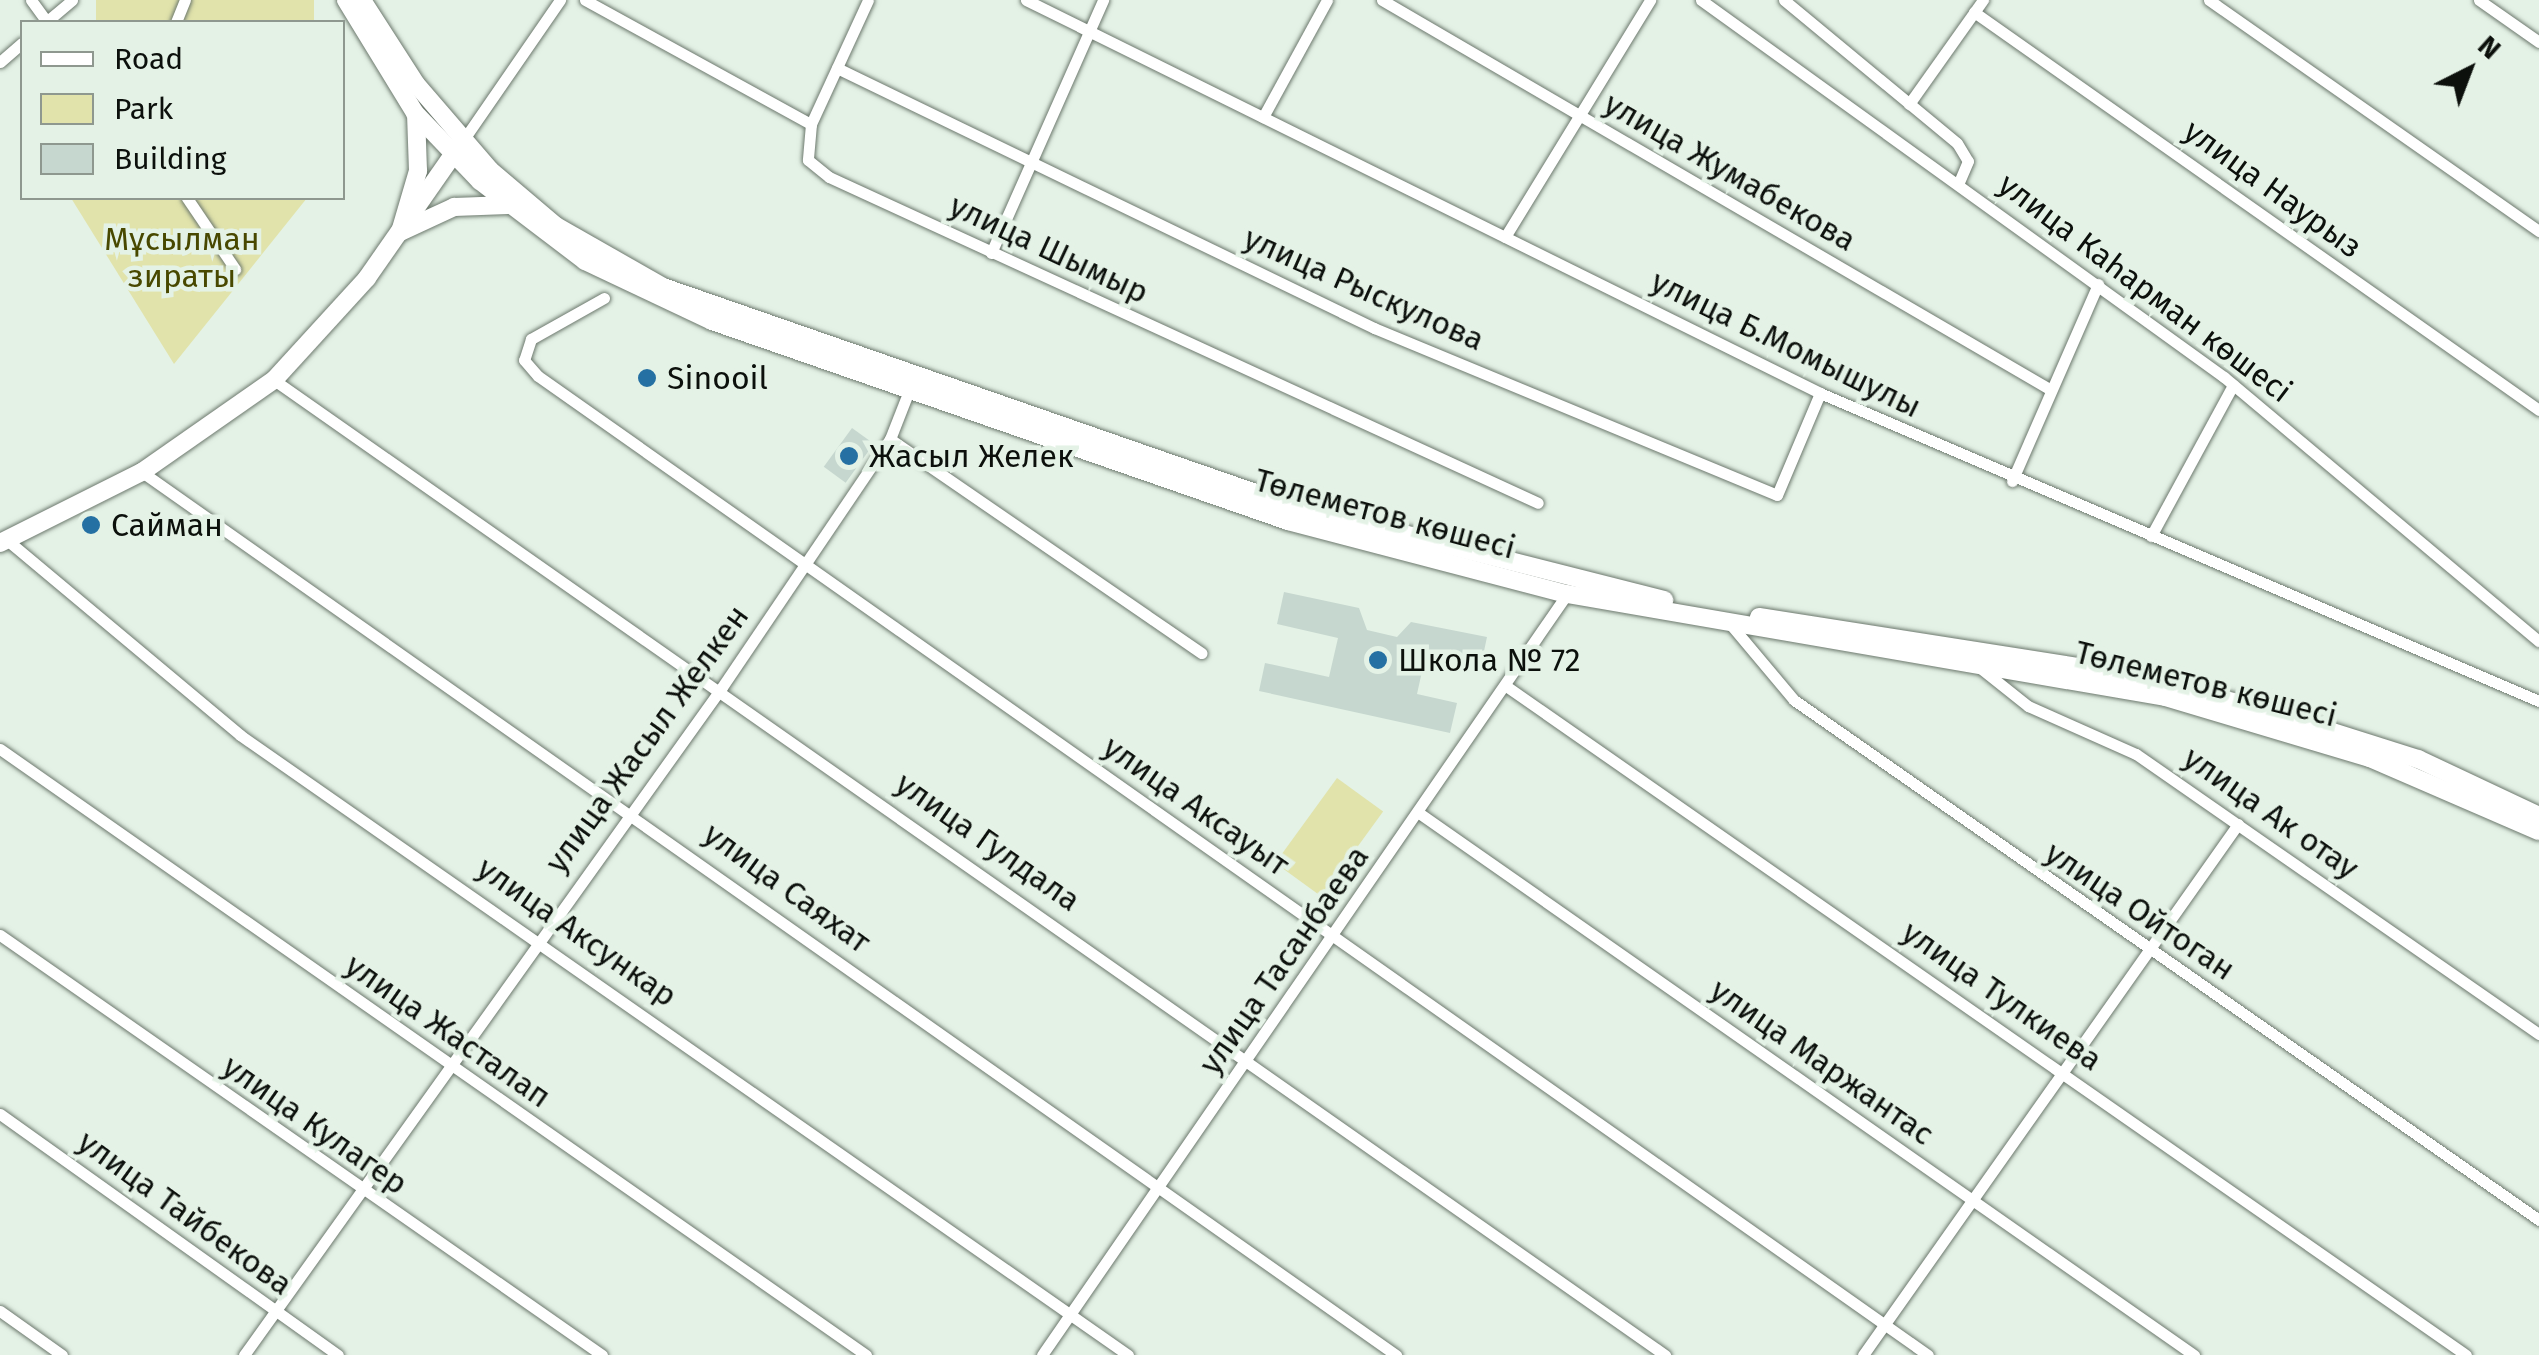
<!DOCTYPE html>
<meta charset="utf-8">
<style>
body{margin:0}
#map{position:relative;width:2539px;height:1355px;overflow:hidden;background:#e4f2e6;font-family:"Fira Sans",sans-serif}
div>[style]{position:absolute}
.green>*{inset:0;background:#e1e3ab;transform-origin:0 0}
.building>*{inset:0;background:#c6d7cf;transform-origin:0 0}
.roads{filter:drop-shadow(0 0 2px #6c786d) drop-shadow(0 0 2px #6c786d)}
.street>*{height:11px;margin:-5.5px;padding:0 5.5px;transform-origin:5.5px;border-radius:5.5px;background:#fff}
.secondary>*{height:18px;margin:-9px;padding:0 9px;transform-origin:9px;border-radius:9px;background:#fff}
.primary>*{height:18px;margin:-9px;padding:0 9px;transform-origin:9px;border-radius:9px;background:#fff}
.dots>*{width:28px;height:28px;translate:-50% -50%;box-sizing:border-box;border:5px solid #e4f2e6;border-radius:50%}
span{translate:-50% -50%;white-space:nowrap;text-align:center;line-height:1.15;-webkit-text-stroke:9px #e4f2e6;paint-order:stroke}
.street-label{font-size:32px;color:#0c100c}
.park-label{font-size:32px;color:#484800}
.poi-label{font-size:32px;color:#0c100c}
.left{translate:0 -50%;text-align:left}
.legend{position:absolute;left:20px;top:20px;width:325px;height:180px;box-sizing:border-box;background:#e4f2e6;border:2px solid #8e988f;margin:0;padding:12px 18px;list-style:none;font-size:30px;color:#0c100c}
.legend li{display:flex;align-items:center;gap:20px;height:50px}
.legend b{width:50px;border:2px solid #8e988f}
.north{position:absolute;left:2419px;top:20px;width:100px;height:100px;-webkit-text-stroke:8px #e4f2e6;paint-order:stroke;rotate:42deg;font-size:28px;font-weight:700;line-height:40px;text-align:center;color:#0c100c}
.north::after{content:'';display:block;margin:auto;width:35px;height:45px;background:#0c100c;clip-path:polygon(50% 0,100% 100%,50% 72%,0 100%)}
</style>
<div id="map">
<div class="green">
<i style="left:96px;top:0;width:218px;height:35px"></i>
<i style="clip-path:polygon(71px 198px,307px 198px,174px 364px)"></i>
<i style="left:1337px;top:778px;width:57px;height:105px;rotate:36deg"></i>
</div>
<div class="building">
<i style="left:852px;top:428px;width:27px;height:48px;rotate:36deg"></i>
<i style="clip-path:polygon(1284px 592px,1359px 608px,1367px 630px,1397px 637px,1411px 622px,1487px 637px,1480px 670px,1425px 658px,1417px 694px,1457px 703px,1450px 733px,1259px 691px,1265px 663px,1329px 677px,1338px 638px,1277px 624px)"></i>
</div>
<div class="roads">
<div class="street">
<i style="left:31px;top:0;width:27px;rotate:54deg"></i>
<i style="left:585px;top:0;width:258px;rotate:28.8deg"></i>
<i style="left:811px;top:124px;width:36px;rotate:95deg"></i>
<i style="left:808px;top:160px;width:27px;rotate:39deg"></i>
<i style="left:829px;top:177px;width:780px;rotate:24.69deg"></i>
<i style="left:1026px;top:0;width:886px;rotate:26.33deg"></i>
<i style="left:1820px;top:393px;width:782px;rotate:23.19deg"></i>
<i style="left:1382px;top:0;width:774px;rotate:30.24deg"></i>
<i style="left:1701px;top:0;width:645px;rotate:35.79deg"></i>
<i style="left:2224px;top:377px;width:411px;rotate:40deg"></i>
<i style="left:1784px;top:0;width:224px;rotate:39.6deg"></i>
<i style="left:1957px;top:143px;width:21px;rotate:59deg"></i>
<i style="left:1968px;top:161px;width:23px;rotate:113deg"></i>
<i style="left:2209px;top:0;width:403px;rotate:35deg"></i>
<i style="left:2479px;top:0;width:73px;rotate:35deg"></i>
<i style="left:1974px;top:12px;width:691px;rotate:35.16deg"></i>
<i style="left:46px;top:22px;width:34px;rotate:-40deg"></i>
<i style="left:176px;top:22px;width:24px;rotate:-68deg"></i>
<i style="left:0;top:62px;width:29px;rotate:-41deg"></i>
<i style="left:837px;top:68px;width:597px;rotate:25.83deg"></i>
<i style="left:1374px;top:328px;width:436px;rotate:22.5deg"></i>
<i style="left:1777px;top:495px;width:111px;rotate:-67.1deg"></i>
<i style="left:1909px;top:104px;width:128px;rotate:-54.6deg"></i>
<i style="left:1263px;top:117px;width:133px;rotate:-61.3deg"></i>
<i style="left:811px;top:124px;width:136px;rotate:-65.3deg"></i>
<i style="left:462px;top:142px;width:173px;rotate:-55.4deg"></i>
<i style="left:187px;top:198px;width:86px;rotate:55.9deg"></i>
<i style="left:1505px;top:237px;width:278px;rotate:-58.5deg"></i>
<i style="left:991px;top:253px;width:277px;rotate:-66.1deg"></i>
<i style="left:604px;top:298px;width:84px;rotate:150.7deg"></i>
<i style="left:531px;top:339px;width:22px;rotate:108deg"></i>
<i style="left:524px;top:360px;width:21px;rotate:49deg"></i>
<i style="left:538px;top:376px;width:1700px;rotate:35.16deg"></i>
<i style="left:274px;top:380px;width:1699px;rotate:35.03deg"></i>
<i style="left:890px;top:439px;width:378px;rotate:34.5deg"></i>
<i style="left:142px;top:472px;width:1534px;rotate:35.15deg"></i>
<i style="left:2012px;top:481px;width:215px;rotate:-66.4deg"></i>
<i style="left:2151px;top:536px;width:172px;rotate:-61.5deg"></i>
<i style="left:7px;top:540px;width:304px;rotate:39.9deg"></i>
<i style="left:240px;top:735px;width:1083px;rotate:34.92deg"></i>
<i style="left:1731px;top:625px;width:98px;rotate:50deg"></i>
<i style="left:1794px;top:700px;width:909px;rotate:34.91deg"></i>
<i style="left:1979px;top:667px;width:63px;rotate:38.5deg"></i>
<i style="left:2028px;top:706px;width:118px;rotate:24deg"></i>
<i style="left:2136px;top:754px;width:491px;rotate:34.8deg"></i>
<i style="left:1506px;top:686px;width:1170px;rotate:34.87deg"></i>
<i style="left:0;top:749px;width:1057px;rotate:34.98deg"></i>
<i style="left:1419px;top:813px;width:946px;rotate:34.97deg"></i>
<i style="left:0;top:935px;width:734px;rotate:34.9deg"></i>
<i style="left:0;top:1114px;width:415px;rotate:35.5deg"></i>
<i style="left:0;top:1311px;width:76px;rotate:35.4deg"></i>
<i style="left:244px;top:1355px;width:821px;rotate:-54.41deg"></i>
<i style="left:722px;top:687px;width:300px;rotate:-55.9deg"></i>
<i style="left:890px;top:439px;width:49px;rotate:-68.6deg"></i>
<i style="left:1042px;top:1355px;width:925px;rotate:-55.4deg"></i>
<i style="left:1863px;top:1355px;width:650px;rotate:-54.77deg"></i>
</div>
<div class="secondary">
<i style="left:0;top:543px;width:159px;rotate:-26.6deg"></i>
<i style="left:142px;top:472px;width:161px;rotate:-34.9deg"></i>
<i style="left:274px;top:380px;width:138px;rotate:-47.6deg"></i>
<i style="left:367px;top:278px;width:166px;rotate:-55.1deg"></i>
</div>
<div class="primary">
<i style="left:346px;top:0;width:132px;rotate:58.6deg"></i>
<i style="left:415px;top:113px;width:94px;rotate:46.3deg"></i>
<i style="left:480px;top:181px;width:132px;rotate:37.3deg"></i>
<i style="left:585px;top:261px;width:140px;rotate:25.3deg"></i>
<i style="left:712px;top:321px;width:610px;rotate:19.15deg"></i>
<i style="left:1288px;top:521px;width:288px;rotate:14.7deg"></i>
<i style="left:1567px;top:594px;width:607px;rotate:9.77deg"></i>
<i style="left:2165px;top:697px;width:214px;rotate:16.6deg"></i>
<i style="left:2370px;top:758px;width:184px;rotate:23.4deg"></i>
<i style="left:362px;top:0;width:100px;rotate:57.3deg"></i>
<i style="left:416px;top:84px;width:113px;rotate:49.3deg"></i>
<i style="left:490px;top:170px;width:87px;rotate:40.3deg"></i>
<i style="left:556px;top:226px;width:123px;rotate:29.7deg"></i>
<i style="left:663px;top:287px;width:667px;rotate:19.17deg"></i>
<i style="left:1293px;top:506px;width:383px;rotate:14.2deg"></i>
<i style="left:400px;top:232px;width:64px;rotate:-73.6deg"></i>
<i style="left:418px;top:171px;width:56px;rotate:-92deg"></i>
<i style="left:400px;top:232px;width:60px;rotate:-24.8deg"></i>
<i style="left:454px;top:207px;width:54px;rotate:-2.1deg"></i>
<i style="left:1759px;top:617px;width:369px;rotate:8.9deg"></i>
<i style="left:2124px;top:674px;width:140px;rotate:14.4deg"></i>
<i style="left:2260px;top:709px;width:166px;rotate:17.6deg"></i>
<i style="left:2418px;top:759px;width:134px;rotate:25.2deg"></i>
</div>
</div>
<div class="dots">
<i style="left:647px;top:378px;background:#2570a3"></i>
<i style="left:849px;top:456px;background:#2570a3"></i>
<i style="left:91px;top:525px;background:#2570a3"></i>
<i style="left:1378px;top:660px;background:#2570a3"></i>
</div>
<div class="street-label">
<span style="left:1730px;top:172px;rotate:30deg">улица Жумабекова</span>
<span style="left:2273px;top:189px;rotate:36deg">улица Наурыз</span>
<span style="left:1049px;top:249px;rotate:25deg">улица Шымыр</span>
<span style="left:2145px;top:288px;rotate:37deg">улица Каһарман көшесі</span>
<span style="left:1364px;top:289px;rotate:24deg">улица Рыскулова</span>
<span style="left:1786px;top:344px;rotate:26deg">улица Б.Момышулы</span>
<span style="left:1385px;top:514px;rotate:15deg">Төлеметов көшесі</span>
<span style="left:2206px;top:684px;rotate:14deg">Төлеметов көшесі</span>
<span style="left:647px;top:739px;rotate:-54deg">улица Жасыл Желкен</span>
<span style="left:1196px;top:806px;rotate:35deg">улица Аксауыт</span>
<span style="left:2271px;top:813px;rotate:35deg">улица Ак отау</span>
<span style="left:988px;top:842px;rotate:35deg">улица Гулдала</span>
<span style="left:787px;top:888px;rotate:36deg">улица Саяхат</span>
<span style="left:2140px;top:911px;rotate:34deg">улица Ойтоган</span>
<span style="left:577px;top:932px;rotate:35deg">улица Аксункар</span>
<span style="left:1284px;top:960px;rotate:-55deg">улица Тасанбаева</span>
<span style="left:2002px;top:996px;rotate:35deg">улица Тулкиева</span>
<span style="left:448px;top:1031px;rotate:35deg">улица Жасталап</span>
<span style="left:1822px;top:1062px;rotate:35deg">улица Маржантас</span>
<span style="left:315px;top:1125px;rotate:35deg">улица Кулагер</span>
<span style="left:185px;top:1213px;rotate:36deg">улица Тайбекова</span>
</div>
<div class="park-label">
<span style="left:182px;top:258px">Мұсылман<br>зираты</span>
</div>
<div class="poi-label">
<span class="left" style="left:667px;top:378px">Sinooil</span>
<span class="left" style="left:869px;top:456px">Жасыл Желек</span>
<span class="left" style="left:111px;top:525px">Сайман</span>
<span class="left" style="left:1398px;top:660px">Школа № 72</span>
</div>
<ul class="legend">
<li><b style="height:12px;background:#fff"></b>Road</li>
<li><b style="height:28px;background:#e1e3ab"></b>Park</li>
<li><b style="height:28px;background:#c6d7cf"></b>Building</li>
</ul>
<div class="north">N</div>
</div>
